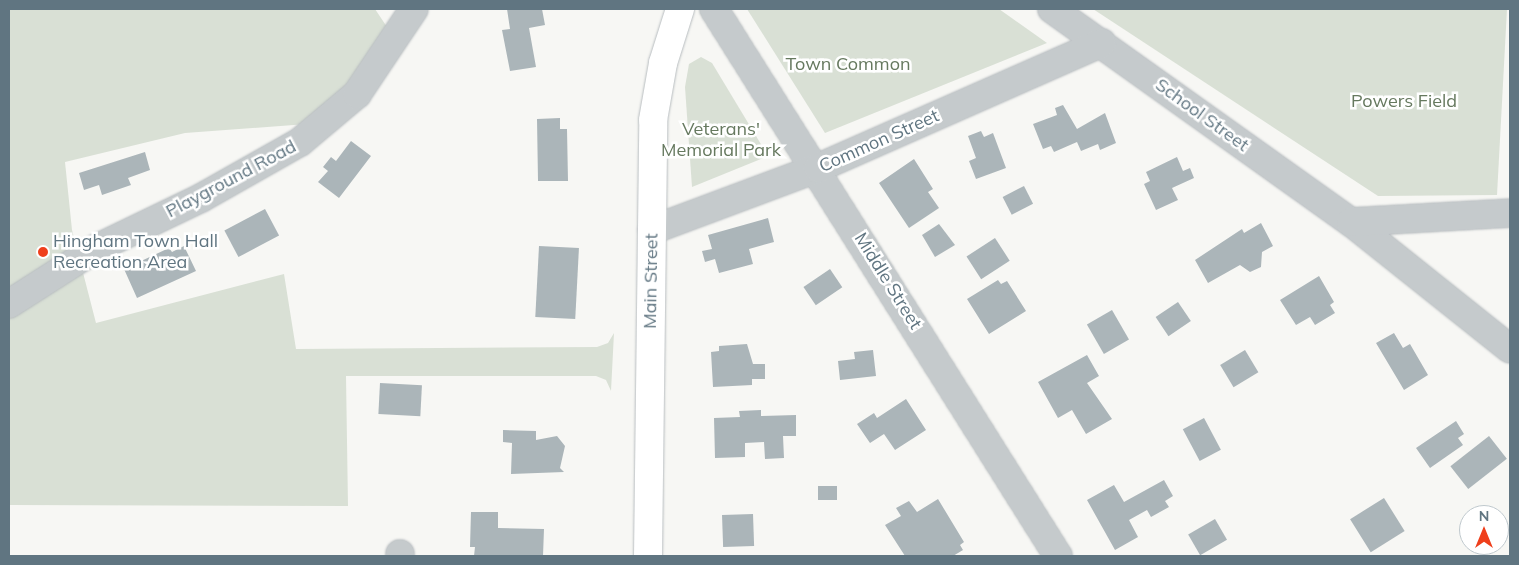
<!DOCTYPE html>
<style>
body{margin:0}
#map{position:relative;width:1519px;height:565px;overflow:hidden;background:#f7f7f4;font-family:Mulish,sans-serif}
div>[style]{position:absolute}
.green>*{inset:0;background:#d9e0d5}
.building>*{inset:0;background:#abb5b9;transform-origin:0 0}
.roads{filter:drop-shadow(0 0 1px #b8bdc0) drop-shadow(0 0 1px #b8bdc0)}
.minor>*{height:28px;margin:-14px;padding:0 14px;transform-origin:14px;border-radius:14px;background:#c5cacc}
.major>*{height:28px;margin:-14px;padding:0 14px;transform-origin:14px;border-radius:14px;background:#fff}
.dots>*{width:14px;height:14px;translate:-50% -50%;box-sizing:border-box;border:2px solid #fff;border-radius:50%}
span{translate:-50% -50%;white-space:nowrap;text-align:center;line-height:1.15;-webkit-text-stroke:5px #fff;paint-order:stroke}
.park-label{font-size:18px;color:#66795f}
.street-label{font-size:18px;color:#607581}
.poi-label{font-size:18px;color:#607581}
.left{translate:0 -50%;text-align:left}
.frame{position:absolute;inset:0;border:10px solid #607581;pointer-events:none}
.north{position:absolute;left:1459px;top:505px;width:50px;height:50px;box-sizing:border-box;background:#fff;border:1px solid #bfc8cd;border-radius:50%;rotate:0deg;font-size:14px;font-weight:700;line-height:20px;text-align:center;color:#607581}
.north::after{content:'';display:block;margin:auto;width:18px;height:22px;background:#ef3f1c;clip-path:polygon(50% 0,100% 100%,50% 72%,0 100%)}
</style>
<div id="map">
<div class="green">
<i style="clip-path:polygon(9px 9px,375px 9px,387px 27px,348px 85px,307px 124px,185px 133px,65px 162px,72px 230px,96px 323px,284px 274px,296px 349px,597px 347px,608px 343px,614px 333px,611px 391px,606px 380px,596px 376px,346px 376px,348px 506px,9px 505px)"></i>
<i style="clip-path:polygon(747px 9px,999px 9px,1047px 43px,825px 133px)"></i>
<i style="clip-path:polygon(1093px 9px,1507px 9px,1497px 195px,1378px 196px)"></i>
<i style="clip-path:polygon(701px 57px,712px 63px,768px 156px,692px 187px,685px 87px,689px 64px)"></i>
</div>
<div class="building">
<i style="clip-path:polygon(507px 9px,542px 9px,545px 25px,529px 28px,536px 67px,510px 71px,502px 30px,510px 29px)"></i>
<i style="clip-path:polygon(1063px 105px,1077px 129px,1105px 113px,1116px 143px,1100px 150px,1098px 144px,1081px 151px,1077px 142px,1054px 152px,1051px 146px,1043px 149px,1033px 124px,1057px 115px,1055px 108px)"></i>
<i style="clip-path:polygon(560px 118px,560px 129px,567px 129px,568px 181px,538px 181px,537px 119px)"></i>
<i style="clip-path:polygon(981px 131px,984px 137px,993px 133px,1006px 168px,976px 179px,969px 161px,976px 158px,968px 136px)"></i>
<i style="clip-path:polygon(351px 141px,371px 156px,339px 198px,318px 182px,328px 171px,323px 167px,331px 157px,336px 161px)"></i>
<i style="clip-path:polygon(145px 152px,150px 170px,128px 178px,131px 185px,102px 195px,99px 185px,84px 190px,79px 173px)"></i>
<i style="clip-path:polygon(1177px 157px,1183px 171px,1190px 168px,1194px 178px,1172px 188px,1178px 200px,1156px 210px,1144px 184px,1150px 181px,1146px 172px)"></i>
<i style="clip-path:polygon(914px 159px,933px 189px,928px 192px,939px 208px,909px 228px,879px 183px)"></i>
<i style="left:1024px;top:186px;width:20px;height:24px;rotate:63deg"></i>
<i style="left:265px;top:209px;width:30px;height:46px;rotate:62deg"></i>
<i style="clip-path:polygon(768px 218px,774px 242px,749px 249px,753px 264px,719px 273px,715px 259px,705px 262px,702px 251px,712px 249px,708px 235px)"></i>
<i style="clip-path:polygon(1261px 223px,1273px 246px,1262px 252px,1261px 267px,1250px 272px,1240px 265px,1208px 283px,1195px 260px,1242px 229px,1244px 233px)"></i>
<i style="clip-path:polygon(939px 224px,955px 245px,935px 257px,922px 235px)"></i>
<i style="left:995px;top:238px;width:27px;height:34px;rotate:57deg"></i>
<i style="clip-path:polygon(184px 246px,196px 271px,137px 298px,124px 269px,169px 248px,172px 252px)"></i>
<i style="left:539px;top:246px;width:40px;height:71px;rotate:3deg"></i>
<i style="left:830px;top:269px;width:22px;height:32px;rotate:56deg"></i>
<i style="clip-path:polygon(1319px 276px,1334px 302px,1330px 305px,1335px 313px,1315px 325px,1310px 317px,1296px 325px,1280px 300px)"></i>
<i style="clip-path:polygon(998px 280px,1001px 284px,1007px 281px,1026px 311px,989px 334px,967px 299px)"></i>
<i style="left:1178px;top:302px;width:23px;height:27px;rotate:56deg"></i>
<i style="left:1112px;top:310px;width:34px;height:29px;rotate:60deg"></i>
<i style="clip-path:polygon(1394px 333px,1403px 348px,1410px 344px,1428px 375px,1404px 390px,1376px 343px)"></i>
<i style="clip-path:polygon(747px 344px,753px 364px,765px 364px,765px 379px,752px 379px,752px 385px,713px 387px,711px 352px,719px 351px,719px 346px)"></i>
<i style="clip-path:polygon(873px 350px,876px 376px,840px 380px,838px 361px,855px 359px,854px 352px)"></i>
<i style="left:1245px;top:350px;width:26px;height:29px;rotate:59deg"></i>
<i style="clip-path:polygon(1087px 355px,1099px 376px,1087px 383px,1112px 419px,1086px 434px,1072px 410px,1058px 418px,1038px 382px)"></i>
<i style="left:380px;top:383px;width:42px;height:31px;rotate:3deg"></i>
<i style="clip-path:polygon(906px 399px,926px 430px,895px 450px,884px 434px,870px 443px,857px 424px,874px 413px,877px 418px)"></i>
<i style="clip-path:polygon(761px 410px,761px 416px,796px 415px,796px 436px,783px 436px,784px 458px,765px 459px,764px 442px,745px 443px,745px 457px,715px 458px,714px 418px,740px 417px,739px 411px)"></i>
<i style="left:1204px;top:418px;width:36px;height:24px;rotate:62deg"></i>
<i style="clip-path:polygon(1456px 421px,1464px 434px,1458px 438px,1463px 445px,1430px 468px,1416px 448px)"></i>
<i style="clip-path:polygon(503px 430px,536px 431px,536px 440px,557px 436px,565px 446px,560px 468px,564px 472px,511px 474px,512px 443px,503px 442px)"></i>
<i style="left:1489px;top:436px;width:29px;height:49px;rotate:52deg"></i>
<i style="clip-path:polygon(1164px 480px,1173px 496px,1165px 501px,1169px 507px,1151px 517px,1147px 510px,1129px 520px,1138px 537px,1115px 550px,1087px 500px,1114px 485px,1124px 502px)"></i>
<i style="left:837px;top:486px;width:14px;height:19px;rotate:90deg"></i>
<i style="left:1384px;top:498px;width:39px;height:40px;rotate:58deg"></i>
<i style="clip-path:polygon(938px 499px,964px 542px,960px 545px,963px 550px,953px 556px,905px 556px,885px 525px,901px 516px,896px 508px,909px 501px,917px 512px)"></i>
<i style="clip-path:polygon(471px 512px,498px 512px,498px 528px,544px 529px,543px 556px,474px 556px,475px 547px,470px 547px)"></i>
<i style="left:753px;top:514px;width:32px;height:31px;rotate:88deg"></i>
<i style="left:1215px;top:519px;width:24px;height:31px;rotate:60deg"></i>
</div>
<div class="roads">
<div class="minor">
<i style="left:714px;top:9px;width:646px;rotate:57.83deg"></i>
<i style="left:1052px;top:9px;width:367px;rotate:35.5deg"></i>
<i style="left:1351px;top:222px;width:203px;rotate:38.6deg"></i>
<i style="left:1351px;top:222px;width:159px;rotate:-3.2deg"></i>
<i style="left:652px;top:230px;width:177px;rotate:-20.5deg"></i>
<i style="left:818px;top:168px;width:310px;rotate:-23.8deg"></i>
<i style="left:9px;top:304px;width:102px;rotate:-32.6deg"></i>
<i style="left:95px;top:249px;width:118px;rotate:-25.7deg"></i>
<i style="left:201px;top:198px;width:114px;rotate:-29.5deg"></i>
<i style="left:300px;top:142px;width:75px;rotate:-40.1deg"></i>
<i style="left:357px;top:94px;width:102px;rotate:-56.2deg"></i>
<i style="left:400px;top:556px;width:2px;rotate:-90deg"></i>
</div>
<div class="major">
<i style="left:648px;top:556px;width:436px;rotate:-89.3deg"></i>
<i style="left:653px;top:120px;width:58px;rotate:-80deg"></i>
<i style="left:663px;top:63px;width:57px;rotate:-72.5deg"></i>
</div>
</div>
<div class="dots">
<i style="left:43px;top:252px;background:#ef3f1c"></i>
</div>
<div class="park-label">
<span style="left:848px;top:64px">Town Common</span>
<span style="left:1404px;top:101px">Powers Field</span>
<span style="left:721px;top:140px">Veterans'<br>Memorial Park</span>
</div>
<div class="street-label">
<span style="left:1202px;top:115px;rotate:36deg">School Street</span>
<span style="left:879px;top:141px;rotate:-24deg">Common Street</span>
<span style="left:231px;top:179px;rotate:-28deg">Playground Road</span>
<span style="left:651px;top:281px;rotate:-89deg">Main Street</span>
<span style="left:888px;top:281px;rotate:58deg">Middle Street</span>
</div>
<div class="poi-label">
<span class="left" style="left:53px;top:252px">Hingham Town Hall<br>Recreation Area</span>
</div>
<div class="frame"></div>
<div class="north">N</div>
</div>
